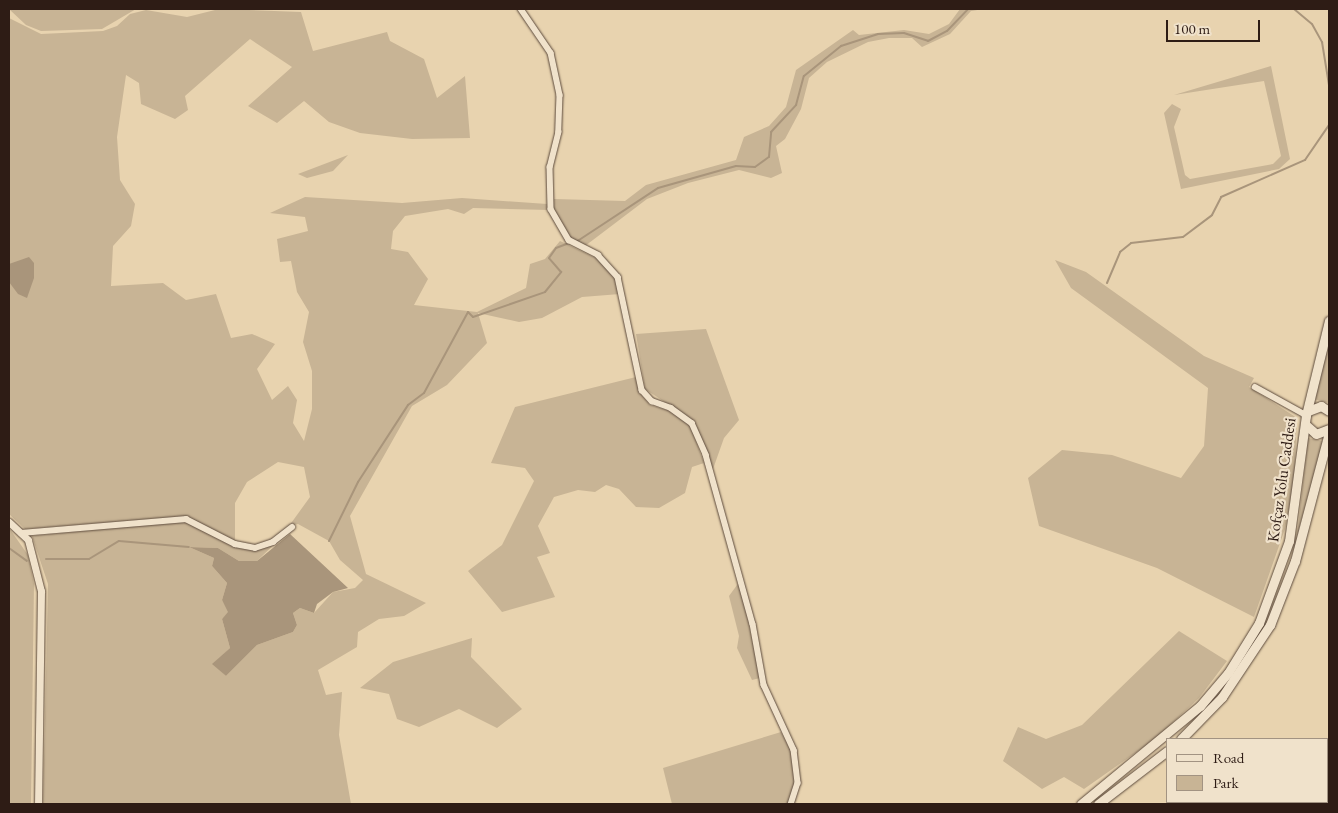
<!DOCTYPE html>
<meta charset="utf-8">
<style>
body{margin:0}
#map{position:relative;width:1338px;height:813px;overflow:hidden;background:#e8d3af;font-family:"EB Garamond",serif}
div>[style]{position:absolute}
.green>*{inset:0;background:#c8b495}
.water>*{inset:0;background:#a9957b}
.stream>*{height:2px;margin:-1px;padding:0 1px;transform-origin:1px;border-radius:1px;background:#a9957b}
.roads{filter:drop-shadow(0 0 1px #5c4a3c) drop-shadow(0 0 1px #5c4a3c)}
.minor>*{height:5.5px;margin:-2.75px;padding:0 2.75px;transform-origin:2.75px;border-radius:2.75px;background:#f0e2cb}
.tertiary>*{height:7px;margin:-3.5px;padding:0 3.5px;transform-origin:3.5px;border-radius:3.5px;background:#f0e2cb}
.secondary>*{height:9px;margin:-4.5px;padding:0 4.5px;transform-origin:4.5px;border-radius:4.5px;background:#f0e2cb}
span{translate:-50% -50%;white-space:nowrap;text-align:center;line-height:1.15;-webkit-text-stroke:4.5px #f0e2cb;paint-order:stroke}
.street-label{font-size:16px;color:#2e1c15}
.frame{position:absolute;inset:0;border:10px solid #2e1c15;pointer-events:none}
.legend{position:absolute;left:1166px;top:738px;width:162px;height:65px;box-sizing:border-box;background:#f0e2cb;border:1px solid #a29382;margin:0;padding:6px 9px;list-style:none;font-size:15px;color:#2e1c15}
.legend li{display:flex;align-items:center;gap:10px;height:25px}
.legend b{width:25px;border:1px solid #a29382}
.scale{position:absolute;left:1166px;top:20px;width:94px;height:22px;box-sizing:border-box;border:2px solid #2e1c15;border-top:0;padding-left:6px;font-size:15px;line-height:18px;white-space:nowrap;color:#2e1c15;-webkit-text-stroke:4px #f0e2cb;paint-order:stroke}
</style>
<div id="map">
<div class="green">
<i style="clip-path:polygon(9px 9px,136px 9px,102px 29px,41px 31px,26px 25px)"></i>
<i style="clip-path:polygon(219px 9px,301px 12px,313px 51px,387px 32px,390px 41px,424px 59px,437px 98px,465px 76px,470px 138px,412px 139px,360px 133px,329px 122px,304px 101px,277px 123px,248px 106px,292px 67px,250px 39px,185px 96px,188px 110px,175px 119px,141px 104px,139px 83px,126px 75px,117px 137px,120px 180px,135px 204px,131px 226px,113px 246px,111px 286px,163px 283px,186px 300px,216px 294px,231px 338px,252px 334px,275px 344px,257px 369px,272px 400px,288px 386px,297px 400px,293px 423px,304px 441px,312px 409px,312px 371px,303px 342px,309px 312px,297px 292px,291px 261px,280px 262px,277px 239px,308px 231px,305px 217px,270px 213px,305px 197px,402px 203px,462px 198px,547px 204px,549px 210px,473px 208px,464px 214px,448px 209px,405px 216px,393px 231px,391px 249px,408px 252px,428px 279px,414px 305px,477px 312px,526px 288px,530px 264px,545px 259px,560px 241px,596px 258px,616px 279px,620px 294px,582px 297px,542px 318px,519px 322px,478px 313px,487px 343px,447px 385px,412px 406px,350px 516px,366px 574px,426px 603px,404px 616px,379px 619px,358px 632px,357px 647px,318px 670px,326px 695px,342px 692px,339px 735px,351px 804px,43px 804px,48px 584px,32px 536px,185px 521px,235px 547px,255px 550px,273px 544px,288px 531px,257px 561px,239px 561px,218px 548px,189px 547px,214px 558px,212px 566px,227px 583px,222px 600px,229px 612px,222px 619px,230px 648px,213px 664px,226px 676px,257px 645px,293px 632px,297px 625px,293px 613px,300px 608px,314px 613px,333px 592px,355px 588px,363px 580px,340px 560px,329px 541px,298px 524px,289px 526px,310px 497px,304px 467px,278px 462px,247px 482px,235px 503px,235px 542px,187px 516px,25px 529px,9px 514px,9px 18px,41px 34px,103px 31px,117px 26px,130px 14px,146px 10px,187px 17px)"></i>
<i style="clip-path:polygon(960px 9px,984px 9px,971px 11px,950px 34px,922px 47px,912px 38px,889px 38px,868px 42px,827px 62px,809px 78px,801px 109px,785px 139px,776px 146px,782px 173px,771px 178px,739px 170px,688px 183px,647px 199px,585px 246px,571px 238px,554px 209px,554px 199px,625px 201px,646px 185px,736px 160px,744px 137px,769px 126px,786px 107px,796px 70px,853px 30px,859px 35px,904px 30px,929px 34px,949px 24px)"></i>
<i style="clip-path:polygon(1271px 66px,1290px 159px,1279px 169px,1181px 189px,1164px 113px,1172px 104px,1181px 109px,1174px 127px,1185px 175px,1190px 179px,1273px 164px,1281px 156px,1264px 81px,1174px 95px)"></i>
<i style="clip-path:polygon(348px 155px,333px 171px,307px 178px,298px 174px)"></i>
<i style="clip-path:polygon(1055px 260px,1086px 272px,1204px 356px,1254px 378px,1249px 387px,1297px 418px,1294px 483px,1285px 529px,1254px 617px,1157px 568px,1039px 526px,1028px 478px,1062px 450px,1112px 455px,1181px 478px,1204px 446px,1208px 388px,1071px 288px)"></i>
<i style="clip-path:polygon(706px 329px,739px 420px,724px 438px,713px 469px,695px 422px,645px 389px,636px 334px)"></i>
<i style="clip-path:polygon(1329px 338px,1329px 403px,1314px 399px)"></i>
<i style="clip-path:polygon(636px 377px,639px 392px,650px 405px,670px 411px,690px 425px,704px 463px,692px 467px,685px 493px,659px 508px,636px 507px,619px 489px,606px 485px,595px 492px,578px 490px,554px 497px,538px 526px,550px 553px,537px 557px,555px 597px,502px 612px,468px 571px,502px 545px,534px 481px,525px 468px,491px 463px,515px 407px)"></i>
<i style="clip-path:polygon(1308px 438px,1323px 441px,1297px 536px)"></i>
<i style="clip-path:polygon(9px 528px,28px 555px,34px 584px,31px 804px,9px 804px)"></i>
<i style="clip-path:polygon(740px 581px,760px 678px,752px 680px,737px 648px,739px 636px,729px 596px)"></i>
<i style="clip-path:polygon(1179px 631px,1227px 661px,1199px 698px,1155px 739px,1084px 789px,1064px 777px,1042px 789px,1003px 761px,1018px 727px,1046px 739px,1082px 725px)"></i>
<i style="clip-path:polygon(472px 638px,471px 657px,522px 709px,497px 728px,459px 709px,419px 727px,397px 719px,389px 694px,360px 688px,393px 662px)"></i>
<i style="clip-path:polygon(781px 732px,791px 751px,796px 782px,789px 804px,672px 804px,663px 768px)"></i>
<i style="clip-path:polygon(1327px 778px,1329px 804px,1211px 804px,1327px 802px)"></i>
</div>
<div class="water">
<i style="clip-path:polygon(29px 257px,34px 263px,34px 278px,27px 298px,18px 294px,9px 282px,9px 264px)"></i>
<i style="clip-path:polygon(290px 534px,348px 588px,333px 592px,317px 604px,314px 613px,300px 608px,293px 613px,297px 625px,293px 632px,257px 645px,226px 676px,212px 664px,230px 648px,222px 619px,228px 612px,222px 600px,227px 583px,212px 566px,214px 558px,189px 547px,218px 548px,239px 561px,257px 561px)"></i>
</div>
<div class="stream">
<i style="left:1294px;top:9px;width:23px;rotate:40deg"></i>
<i style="left:1312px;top:24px;width:21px;rotate:61deg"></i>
<i style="left:1322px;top:42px;width:44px;rotate:80.8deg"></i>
<i style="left:576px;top:242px;width:98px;rotate:-33.4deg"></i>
<i style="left:658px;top:188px;width:81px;rotate:-15.8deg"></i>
<i style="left:736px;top:166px;width:19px;rotate:3deg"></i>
<i style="left:755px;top:167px;width:17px;rotate:-36deg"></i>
<i style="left:769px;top:157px;width:25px;rotate:-85deg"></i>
<i style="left:771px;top:132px;width:37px;rotate:-47deg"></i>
<i style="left:796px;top:105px;width:30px;rotate:-75deg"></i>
<i style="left:804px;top:76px;width:48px;rotate:-39deg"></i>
<i style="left:841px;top:46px;width:39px;rotate:-18deg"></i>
<i style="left:878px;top:34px;width:26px;rotate:-2deg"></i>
<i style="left:904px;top:33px;width:25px;rotate:18deg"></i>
<i style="left:928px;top:41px;width:21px;rotate:-28deg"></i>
<i style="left:947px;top:31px;width:30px;rotate:-46deg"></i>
<i style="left:1107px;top:283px;width:34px;rotate:-67deg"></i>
<i style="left:1120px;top:252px;width:14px;rotate:-39deg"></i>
<i style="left:1131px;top:243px;width:52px;rotate:-6.6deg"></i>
<i style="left:1183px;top:237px;width:36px;rotate:-37deg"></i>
<i style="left:1212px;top:215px;width:20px;rotate:-63deg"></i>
<i style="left:1221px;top:197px;width:92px;rotate:-23.8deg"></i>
<i style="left:1305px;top:160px;width:42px;rotate:-55.6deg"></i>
<i style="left:329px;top:541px;width:66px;rotate:-63.8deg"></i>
<i style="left:358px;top:482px;width:92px;rotate:-57deg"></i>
<i style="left:408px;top:405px;width:20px;rotate:-37deg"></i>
<i style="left:424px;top:393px;width:92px;rotate:-61.5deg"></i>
<i style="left:468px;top:312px;width:7px;rotate:45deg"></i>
<i style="left:473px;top:317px;width:76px;rotate:-19.1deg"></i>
<i style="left:545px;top:292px;width:26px;rotate:-51deg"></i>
<i style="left:561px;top:272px;width:18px;rotate:-131deg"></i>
<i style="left:549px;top:258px;width:12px;rotate:-55deg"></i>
<i style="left:556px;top:248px;width:14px;rotate:-21deg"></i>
<i style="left:9px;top:548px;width:22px;rotate:36deg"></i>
<i style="left:46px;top:559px;width:43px"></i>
<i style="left:89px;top:559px;width:35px;rotate:-31deg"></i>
<i style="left:119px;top:541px;width:70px;rotate:4.9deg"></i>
</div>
<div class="roads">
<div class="minor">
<i style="left:521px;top:9px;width:53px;rotate:55.7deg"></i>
<i style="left:551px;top:53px;width:43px;rotate:77.9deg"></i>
<i style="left:560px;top:95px;width:37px;rotate:92deg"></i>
<i style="left:559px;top:132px;width:36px;rotate:104deg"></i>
<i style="left:550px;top:167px;width:42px;rotate:88.6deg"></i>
<i style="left:551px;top:209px;width:36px;rotate:60deg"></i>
<i style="left:569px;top:240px;width:33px;rotate:27deg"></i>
<i style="left:598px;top:255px;width:30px;rotate:48deg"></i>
<i style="left:618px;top:277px;width:116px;rotate:78deg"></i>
<i style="left:642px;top:390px;width:15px;rotate:48deg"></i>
<i style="left:652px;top:401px;width:20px;rotate:20deg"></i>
<i style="left:671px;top:408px;width:26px;rotate:36deg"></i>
<i style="left:692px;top:423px;width:35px;rotate:66deg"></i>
<i style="left:706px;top:455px;width:175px;rotate:74.5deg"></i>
<i style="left:753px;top:624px;width:62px;rotate:79.8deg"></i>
<i style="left:764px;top:685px;width:72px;rotate:65.2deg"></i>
<i style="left:794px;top:750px;width:33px;rotate:83deg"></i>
<i style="left:798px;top:783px;width:22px;rotate:108deg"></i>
<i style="left:1255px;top:387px;width:58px;rotate:28.8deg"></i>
<i style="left:21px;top:533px;width:166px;rotate:-4.8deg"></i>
<i style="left:186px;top:519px;width:55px;rotate:27deg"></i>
<i style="left:235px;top:544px;width:20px;rotate:11deg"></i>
<i style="left:255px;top:548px;width:19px;rotate:-18deg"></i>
<i style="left:273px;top:542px;width:24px;rotate:-38deg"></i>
</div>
<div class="tertiary">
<i style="left:9px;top:522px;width:26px;rotate:43deg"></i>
<i style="left:28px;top:540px;width:53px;rotate:75.7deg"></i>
<i style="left:41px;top:591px;width:213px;rotate:90.8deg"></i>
</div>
<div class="secondary">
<i style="left:1308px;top:411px;width:14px;rotate:-21deg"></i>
<i style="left:1321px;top:406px;width:9px;rotate:32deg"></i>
<i style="left:1306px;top:425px;width:13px;rotate:42deg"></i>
<i style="left:1316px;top:434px;width:14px;rotate:-21deg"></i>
<i style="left:1181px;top:739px;width:59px;rotate:-45.7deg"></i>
<i style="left:1222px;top:697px;width:87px;rotate:-56.3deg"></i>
<i style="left:1270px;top:625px;width:69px;rotate:-68.7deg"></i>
<i style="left:1295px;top:561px;width:133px;rotate:-75.2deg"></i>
<i style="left:1081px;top:804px;width:154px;rotate:-39.5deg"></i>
<i style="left:1200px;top:706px;width:43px;rotate:-49.7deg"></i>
<i style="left:1228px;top:673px;width:59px;rotate:-58.2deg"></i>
<i style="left:1259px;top:623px;width:87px;rotate:-69.9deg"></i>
<i style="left:1289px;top:541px;width:127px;rotate:-82.3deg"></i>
<i style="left:1306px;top:415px;width:97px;rotate:-76.3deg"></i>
<i style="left:1098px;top:804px;width:87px;rotate:-37.5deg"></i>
</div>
</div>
<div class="street-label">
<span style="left:1282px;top:480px;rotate:-82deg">Kofçaz Yolu Caddesi</span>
</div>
<div class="frame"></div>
<ul class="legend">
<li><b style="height:6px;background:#f0e2cb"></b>Road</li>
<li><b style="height:14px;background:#c8b495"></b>Park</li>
</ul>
<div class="scale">100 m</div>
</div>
